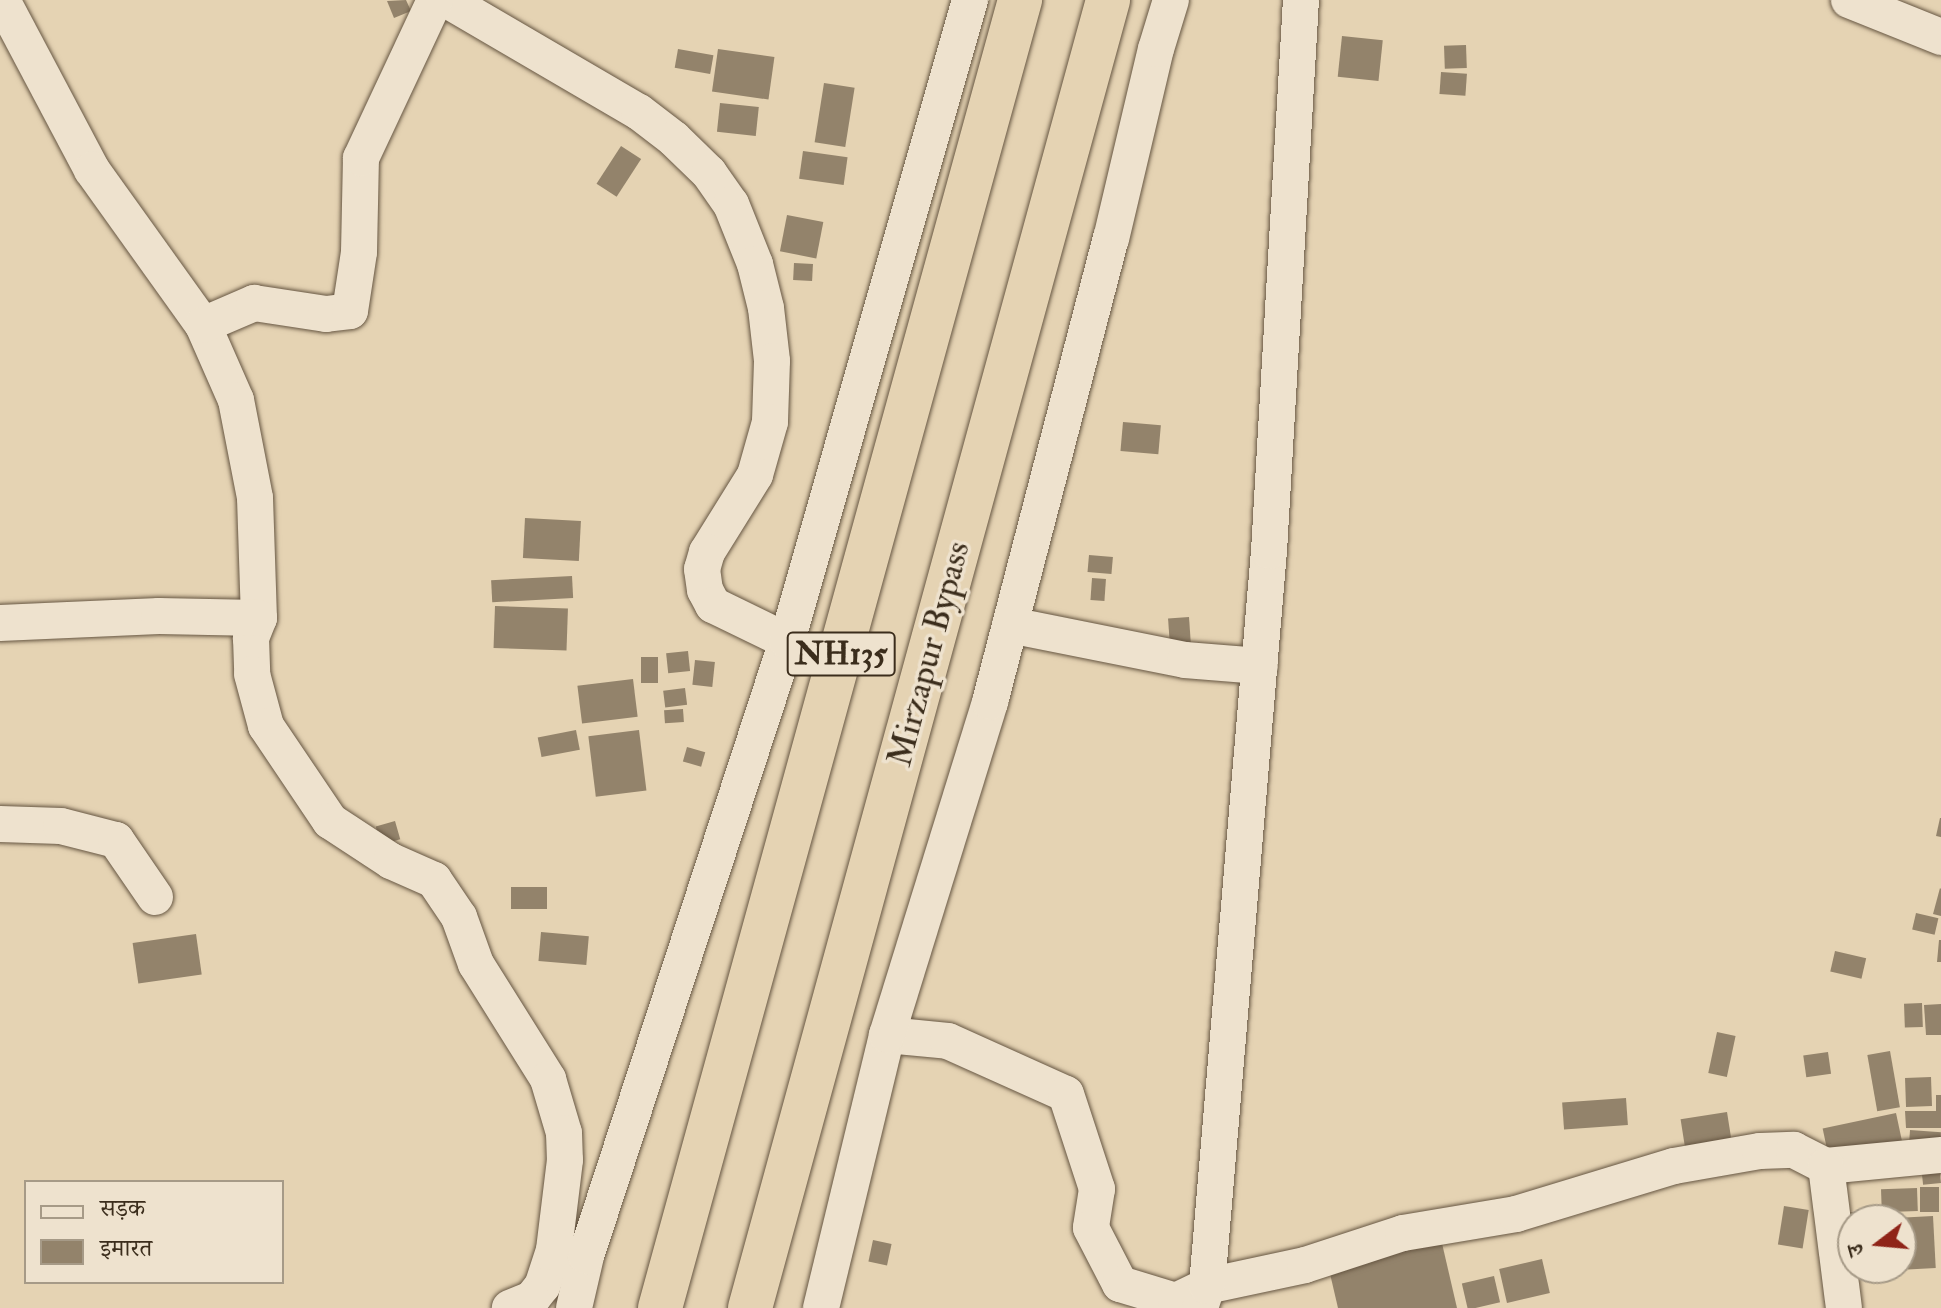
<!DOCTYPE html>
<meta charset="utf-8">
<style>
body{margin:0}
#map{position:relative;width:1941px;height:1308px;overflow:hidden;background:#e5d3b3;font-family:"IM FELL Double Pica","Noto Serif Devanagari",serif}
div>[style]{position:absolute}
.building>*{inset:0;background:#93836b;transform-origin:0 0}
.roads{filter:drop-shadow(0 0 2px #665642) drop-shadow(0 0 2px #665642)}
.minor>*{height:36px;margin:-18px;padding:0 18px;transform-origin:18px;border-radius:18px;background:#eee2ce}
.highway>*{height:44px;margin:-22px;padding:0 22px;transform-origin:22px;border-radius:22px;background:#e5d3b3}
span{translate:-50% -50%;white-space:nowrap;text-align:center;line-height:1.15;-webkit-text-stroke:7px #eee2ce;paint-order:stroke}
.shield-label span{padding:2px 6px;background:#eee2ce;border:2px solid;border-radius:6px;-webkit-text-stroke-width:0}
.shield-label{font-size:32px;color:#3b2d1c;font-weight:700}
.street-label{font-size:34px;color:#3b2d1c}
.legend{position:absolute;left:24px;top:1180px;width:260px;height:104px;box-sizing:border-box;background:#eee2ce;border:2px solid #a69a87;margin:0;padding:10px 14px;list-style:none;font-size:24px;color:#3b2d1c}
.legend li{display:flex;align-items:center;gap:16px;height:40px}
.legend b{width:40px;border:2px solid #a69a87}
.north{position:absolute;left:1837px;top:1204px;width:80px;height:80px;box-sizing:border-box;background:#eee2ce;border:2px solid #a69a87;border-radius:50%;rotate:254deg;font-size:22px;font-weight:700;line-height:32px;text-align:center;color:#3b2d1c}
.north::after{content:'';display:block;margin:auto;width:28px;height:36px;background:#8f2418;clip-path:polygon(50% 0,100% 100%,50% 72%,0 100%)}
</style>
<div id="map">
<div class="building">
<i style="clip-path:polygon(406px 0,411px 11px,394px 18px,387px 1px)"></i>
<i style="left:1342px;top:36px;width:41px;height:41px;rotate:6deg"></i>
<i style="left:1466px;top:45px;width:23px;height:22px;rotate:88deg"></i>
<i style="left:678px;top:49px;width:36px;height:19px;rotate:10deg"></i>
<i style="left:718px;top:49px;width:57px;height:43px;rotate:8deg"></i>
<i style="left:1441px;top:72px;width:26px;height:22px;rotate:4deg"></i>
<i style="left:824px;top:83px;width:31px;height:60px;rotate:9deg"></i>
<i style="left:720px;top:103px;width:39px;height:29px;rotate:6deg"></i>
<i style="left:621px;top:146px;width:24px;height:45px;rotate:33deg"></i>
<i style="left:803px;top:151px;width:45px;height:28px;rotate:8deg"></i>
<i style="left:787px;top:215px;width:37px;height:37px;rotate:11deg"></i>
<i style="left:794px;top:263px;width:19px;height:17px;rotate:3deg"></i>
<i style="left:1123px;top:422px;width:38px;height:29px;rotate:5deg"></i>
<i style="left:525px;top:518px;width:56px;height:40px;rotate:3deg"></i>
<i style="left:1089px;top:555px;width:24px;height:17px;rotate:5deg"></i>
<i style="left:572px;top:576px;width:22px;height:81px;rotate:87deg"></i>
<i style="left:1092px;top:578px;width:14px;height:22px;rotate:4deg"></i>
<i style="left:495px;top:606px;width:73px;height:42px;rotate:2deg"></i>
<i style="left:1189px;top:617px;width:31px;height:21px;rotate:86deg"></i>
<i style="left:688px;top:651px;width:20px;height:22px;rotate:84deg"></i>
<i style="left:641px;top:657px;width:17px;height:26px"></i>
<i style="left:695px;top:660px;width:20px;height:25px;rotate:6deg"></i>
<i style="left:633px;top:679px;width:38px;height:56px;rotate:83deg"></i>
<i style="left:685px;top:688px;width:17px;height:22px;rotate:83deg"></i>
<i style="left:683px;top:709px;width:13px;height:19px;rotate:86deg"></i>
<i style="left:576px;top:730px;width:20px;height:39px;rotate:79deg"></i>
<i style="left:639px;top:730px;width:61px;height:51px;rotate:83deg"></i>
<i style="left:687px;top:747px;width:19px;height:15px;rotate:16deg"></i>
<i style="clip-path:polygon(1940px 818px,1941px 818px,1941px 837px,1936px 836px)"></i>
<i style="left:395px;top:821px;width:19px;height:20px;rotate:74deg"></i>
<i style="left:547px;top:887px;width:22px;height:36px;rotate:90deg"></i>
<i style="clip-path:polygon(1940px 888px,1941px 889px,1941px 916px,1933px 914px)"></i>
<i style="left:1916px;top:913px;width:23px;height:17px;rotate:13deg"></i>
<i style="left:541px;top:932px;width:48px;height:29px;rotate:5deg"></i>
<i style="left:196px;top:934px;width:41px;height:64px;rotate:82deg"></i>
<i style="clip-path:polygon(1939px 940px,1941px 940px,1941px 962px,1937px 962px)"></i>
<i style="left:1835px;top:951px;width:32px;height:21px;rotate:13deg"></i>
<i style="left:1922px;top:1003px;width:24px;height:18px;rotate:88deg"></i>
<i style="clip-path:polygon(1941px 1004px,1941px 1035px,1926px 1035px,1924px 1005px)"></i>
<i style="left:1717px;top:1032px;width:19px;height:42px;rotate:12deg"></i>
<i style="left:1890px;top:1051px;width:57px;height:23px;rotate:80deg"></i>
<i style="left:1828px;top:1052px;width:22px;height:25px;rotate:82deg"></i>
<i style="left:1931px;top:1077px;width:29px;height:26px;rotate:88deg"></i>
<i style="clip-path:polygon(1936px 1095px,1941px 1095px,1941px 1128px,1906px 1128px,1905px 1111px,1936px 1111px)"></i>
<i style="left:1626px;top:1098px;width:27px;height:64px;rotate:86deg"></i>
<i style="left:1727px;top:1112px;width:36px;height:47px;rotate:81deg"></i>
<i style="left:1896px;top:1113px;width:30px;height:75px;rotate:78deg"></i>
<i style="left:1910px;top:1130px;width:31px;height:16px;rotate:4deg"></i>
<i style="left:1939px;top:1164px;width:19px;height:18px;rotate:84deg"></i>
<i style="left:1920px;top:1187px;width:19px;height:25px"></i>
<i style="left:1917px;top:1188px;width:23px;height:36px;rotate:88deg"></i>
<i style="left:1784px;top:1206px;width:25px;height:39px;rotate:9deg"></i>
<i style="clip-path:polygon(1865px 1211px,1866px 1220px,1853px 1220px,1853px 1233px,1844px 1234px,1842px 1213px)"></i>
<i style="left:1933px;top:1216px;width:52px;height:28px;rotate:87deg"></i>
<i style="clip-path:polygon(1441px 1239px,1457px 1308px,1338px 1308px,1328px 1265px)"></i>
<i style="left:873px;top:1240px;width:19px;height:22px;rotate:12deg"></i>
<i style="left:1542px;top:1259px;width:35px;height:44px;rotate:77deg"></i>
<i style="left:1494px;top:1276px;width:27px;height:33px;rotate:77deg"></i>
</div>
<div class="roads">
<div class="minor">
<i style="left:2px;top:0;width:192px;rotate:62.1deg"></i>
<i style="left:92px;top:170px;width:191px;rotate:54.4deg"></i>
<i style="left:203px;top:325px;width:82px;rotate:66.3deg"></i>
<i style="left:236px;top:400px;width:100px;rotate:79deg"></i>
<i style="left:255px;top:498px;width:120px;rotate:88.1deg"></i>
<i style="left:259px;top:618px;width:22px;rotate:112deg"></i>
<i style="left:251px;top:638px;width:36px;rotate:88deg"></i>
<i style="left:252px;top:674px;width:54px;rotate:74.9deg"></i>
<i style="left:266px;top:726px;width:115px;rotate:56deg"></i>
<i style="left:330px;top:821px;width:73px;rotate:33.3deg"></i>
<i style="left:391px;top:861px;width:47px;rotate:23.8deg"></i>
<i style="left:434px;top:880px;width:45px;rotate:56deg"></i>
<i style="left:459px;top:917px;width:50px;rotate:70.1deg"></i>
<i style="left:476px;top:964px;width:136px;rotate:57.9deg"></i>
<i style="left:548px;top:1079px;width:56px;rotate:73.5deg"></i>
<i style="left:564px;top:1133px;width:27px;rotate:88deg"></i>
<i style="left:565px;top:1160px;width:91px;rotate:97deg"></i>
<i style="left:554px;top:1250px;width:38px;rotate:108deg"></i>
<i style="left:542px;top:1286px;width:16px;rotate:128deg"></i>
<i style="left:532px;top:1299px;width:24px;rotate:158deg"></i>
<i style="left:447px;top:0;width:222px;rotate:30.3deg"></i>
<i style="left:639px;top:112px;width:44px;rotate:37.6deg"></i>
<i style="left:674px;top:139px;width:49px;rotate:44.2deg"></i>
<i style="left:709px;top:173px;width:38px;rotate:55deg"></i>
<i style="left:731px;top:204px;width:65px;rotate:68.2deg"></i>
<i style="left:755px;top:264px;width:45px;rotate:76deg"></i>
<i style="left:766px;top:308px;width:53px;rotate:83.5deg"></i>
<i style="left:772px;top:361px;width:61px;rotate:91.9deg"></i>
<i style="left:770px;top:422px;width:55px;rotate:105.8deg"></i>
<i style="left:755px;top:475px;width:91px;rotate:121.9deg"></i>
<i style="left:707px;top:552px;width:18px;rotate:106deg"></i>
<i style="left:702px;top:569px;width:21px;rotate:82deg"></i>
<i style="left:705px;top:590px;width:17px;rotate:62deg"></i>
<i style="left:713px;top:605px;width:82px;rotate:25.9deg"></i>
<i style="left:1849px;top:0;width:99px;rotate:21.9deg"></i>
<i style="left:203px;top:325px;width:56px;rotate:-23.3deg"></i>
<i style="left:254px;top:303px;width:73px;rotate:8.7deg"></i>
<i style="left:326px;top:314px;width:24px;rotate:-7deg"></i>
<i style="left:350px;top:311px;width:60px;rotate:-81.3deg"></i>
<i style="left:359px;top:252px;width:94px;rotate:-88.8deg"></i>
<i style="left:361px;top:158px;width:174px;rotate:-64.9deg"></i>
<i style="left:0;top:623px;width:159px;rotate:-2.5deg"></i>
<i style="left:159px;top:616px;width:100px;rotate:1.1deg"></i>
<i style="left:1010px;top:625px;width:178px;rotate:11.3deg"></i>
<i style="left:1185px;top:660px;width:75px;rotate:4.6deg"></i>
<i style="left:0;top:824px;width:61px;rotate:1.9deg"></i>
<i style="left:61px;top:826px;width:57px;rotate:14.3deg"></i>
<i style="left:116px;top:840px;width:69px;rotate:55.6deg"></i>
<i style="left:887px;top:1035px;width:61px;rotate:5.6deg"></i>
<i style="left:948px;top:1041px;width:129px;rotate:24.2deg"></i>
<i style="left:1066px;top:1094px;width:100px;rotate:71.9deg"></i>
<i style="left:1097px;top:1189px;width:39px;rotate:99deg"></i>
<i style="left:1091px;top:1228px;width:63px;rotate:62.6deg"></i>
<i style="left:1120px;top:1284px;width:59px;rotate:16.9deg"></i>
<i style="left:1176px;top:1301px;width:34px;rotate:-26deg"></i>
<i style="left:1207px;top:1286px;width:100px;rotate:-12.1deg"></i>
<i style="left:1305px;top:1265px;width:103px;rotate:-18.1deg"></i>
<i style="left:1403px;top:1233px;width:115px;rotate:-9.5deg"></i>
<i style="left:1516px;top:1214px;width:165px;rotate:-16.9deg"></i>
<i style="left:1674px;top:1166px;width:87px;rotate:-9.9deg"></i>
<i style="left:1760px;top:1151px;width:34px;rotate:-2deg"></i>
<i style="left:1794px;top:1150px;width:36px;rotate:27deg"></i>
<i style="left:1826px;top:1166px;width:116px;rotate:-5.5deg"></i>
<i style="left:1826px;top:1166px;width:143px;rotate:82.8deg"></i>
<i style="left:574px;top:1308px;width:53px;rotate:-77deg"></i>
<i style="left:586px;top:1256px;width:647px;rotate:-71.9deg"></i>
<i style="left:787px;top:641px;width:667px;rotate:-74.07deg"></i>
<i style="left:821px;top:1308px;width:281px;rotate:-76.4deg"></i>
<i style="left:887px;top:1035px;width:349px;rotate:-72.8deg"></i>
<i style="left:990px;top:702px;width:479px;rotate:-75.4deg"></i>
<i style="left:1111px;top:239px;width:195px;rotate:-76.7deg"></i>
<i style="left:1156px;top:49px;width:51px;rotate:-73deg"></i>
<i style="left:1200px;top:1308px;width:23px;rotate:-72deg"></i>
<i style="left:1207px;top:1286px;width:738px;rotate:-85.18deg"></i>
<i style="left:1269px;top:551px;width:552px;rotate:-86.68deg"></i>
</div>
<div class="highway">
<i style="left:660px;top:1308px;width:1357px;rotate:-74.61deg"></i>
<i style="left:750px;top:1308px;width:1356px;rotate:-74.69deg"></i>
</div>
</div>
<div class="shield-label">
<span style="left:841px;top:654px">NH135</span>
</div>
<div class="street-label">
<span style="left:929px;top:654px;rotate:-75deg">Mirzapur Bypass</span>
</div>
<ul class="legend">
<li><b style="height:10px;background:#eee2ce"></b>सड़क</li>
<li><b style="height:22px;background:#93836b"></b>इमारत</li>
</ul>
<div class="north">उ</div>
</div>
